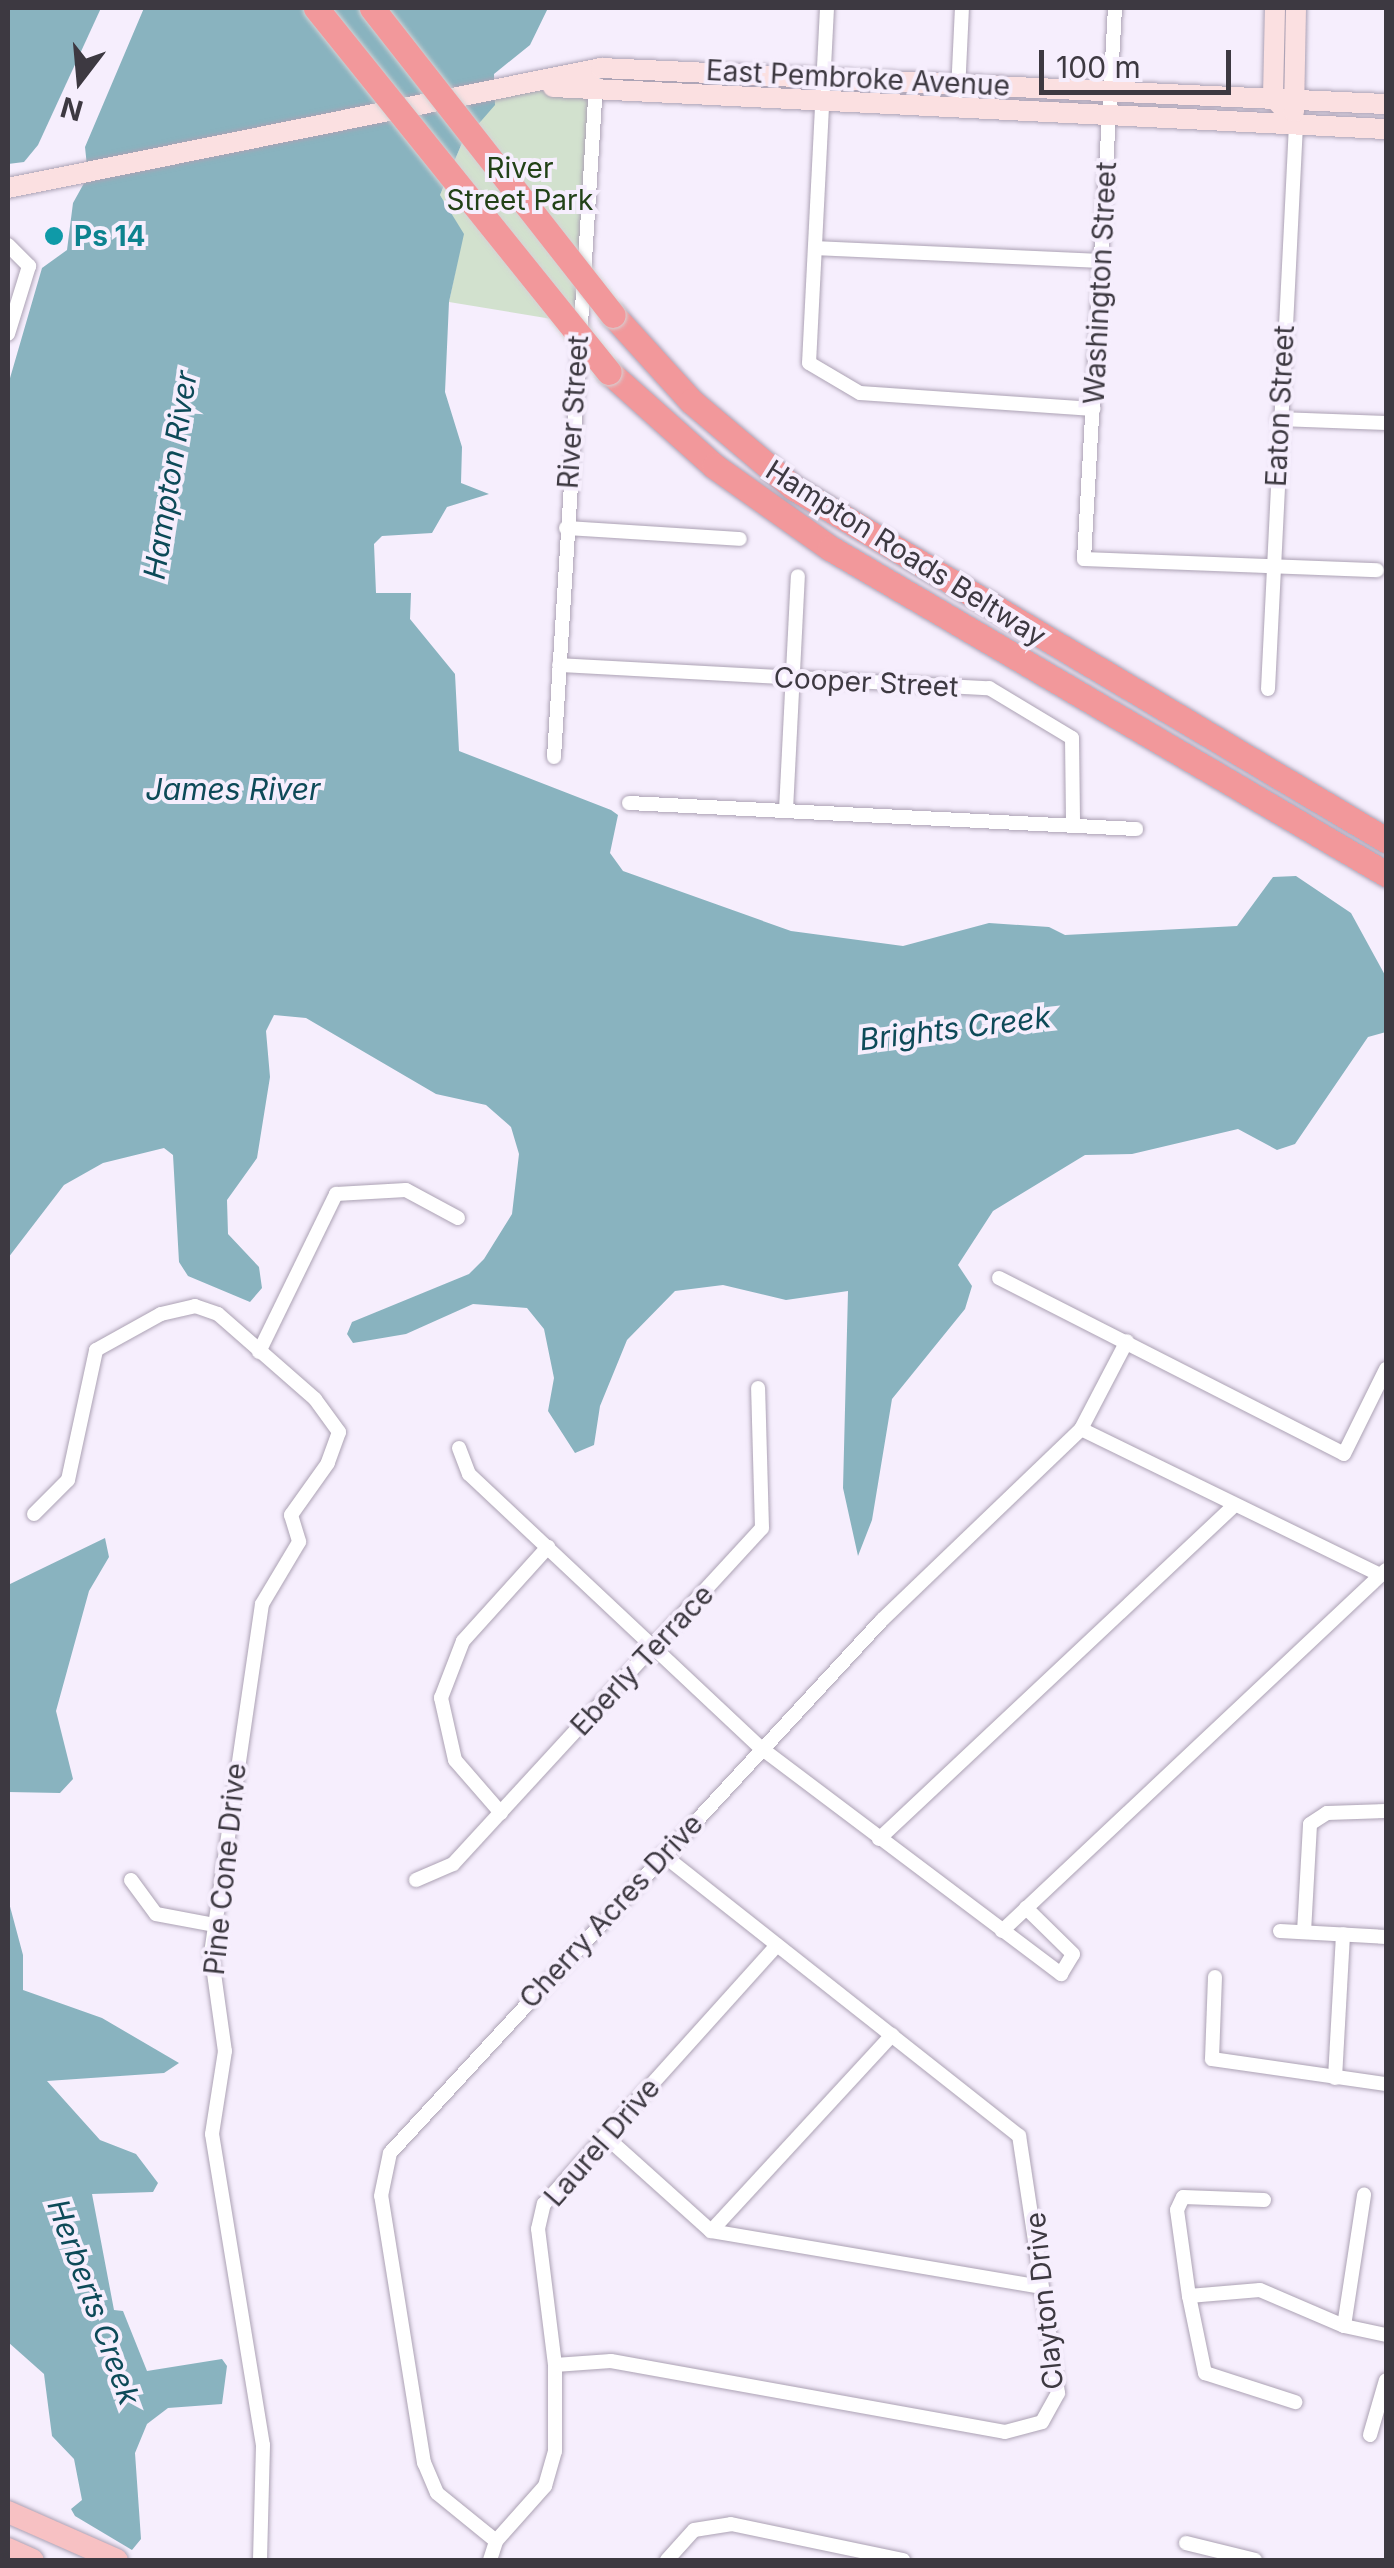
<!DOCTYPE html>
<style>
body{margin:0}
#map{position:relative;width:1394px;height:2568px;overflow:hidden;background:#f6eefd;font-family:Inter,sans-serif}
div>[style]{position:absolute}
.green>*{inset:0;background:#d2e1ce}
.water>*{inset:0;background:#89b3bf}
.roads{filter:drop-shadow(0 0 2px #aca2b4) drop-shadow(0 0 2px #aca2b4)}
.minor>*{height:14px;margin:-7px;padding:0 7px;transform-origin:7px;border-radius:7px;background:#fff}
.secondary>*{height:20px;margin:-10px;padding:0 10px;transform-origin:10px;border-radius:10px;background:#fbe0e1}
.primary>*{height:22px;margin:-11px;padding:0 11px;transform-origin:11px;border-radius:11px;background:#f7c1c3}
.motorway>*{height:25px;margin:-12.5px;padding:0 12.5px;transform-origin:12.5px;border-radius:12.5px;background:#f2989b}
.bridges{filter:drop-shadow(0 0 2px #d4d3d5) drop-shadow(0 0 2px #d4d3d5)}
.motorway-bridge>*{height:25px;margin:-12.5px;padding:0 12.5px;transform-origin:12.5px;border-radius:12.5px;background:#f2989b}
.dots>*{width:28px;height:28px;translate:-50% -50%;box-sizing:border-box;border:5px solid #f6eefd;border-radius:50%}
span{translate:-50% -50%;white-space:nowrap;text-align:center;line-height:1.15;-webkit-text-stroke:8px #f6eefd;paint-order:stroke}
.street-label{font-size:28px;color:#3d3941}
.park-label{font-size:28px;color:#224217}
.culture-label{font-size:28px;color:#0d838f;font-weight:700}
.left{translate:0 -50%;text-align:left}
.water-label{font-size:30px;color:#0d4a58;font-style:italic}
.frame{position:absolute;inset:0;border:10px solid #3d3941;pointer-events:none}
.north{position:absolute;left:30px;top:30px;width:100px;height:100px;-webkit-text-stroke:8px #f6eefd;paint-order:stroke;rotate:196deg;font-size:28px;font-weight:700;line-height:40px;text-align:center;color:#3d3941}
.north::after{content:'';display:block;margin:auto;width:35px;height:45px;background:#3d3941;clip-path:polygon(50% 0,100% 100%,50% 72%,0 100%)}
.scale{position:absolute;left:1039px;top:50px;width:192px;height:45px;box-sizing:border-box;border:5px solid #3d3941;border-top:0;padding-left:12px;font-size:30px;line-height:35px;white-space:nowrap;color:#3d3941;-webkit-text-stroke:8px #f6eefd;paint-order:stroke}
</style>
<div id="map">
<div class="green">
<i style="clip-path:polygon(596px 85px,582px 324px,449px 302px,463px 234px,440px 195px,462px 143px,498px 95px)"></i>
</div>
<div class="water">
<i style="clip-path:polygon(8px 8px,101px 8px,38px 145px,24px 162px,8px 164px)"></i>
<i style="clip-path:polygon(144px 8px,548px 8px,530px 45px,494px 74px,495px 105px,462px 143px,440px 195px,464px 234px,449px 302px,445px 392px,462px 447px,461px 483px,489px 494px,447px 507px,432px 533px,382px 536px,374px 544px,376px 593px,411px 593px,410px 619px,455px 674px,459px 751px,611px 810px,618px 815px,610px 853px,623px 871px,791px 931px,903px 946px,989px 923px,1049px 927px,1065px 935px,1237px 926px,1273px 877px,1296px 876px,1351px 913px,1386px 977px,1386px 1032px,1368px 1037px,1295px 1144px,1277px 1150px,1238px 1129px,1132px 1154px,1085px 1155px,993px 1211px,958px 1265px,972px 1286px,965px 1309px,892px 1399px,872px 1520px,858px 1556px,843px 1488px,848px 1291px,786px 1300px,723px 1285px,675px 1291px,627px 1340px,600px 1406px,594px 1445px,575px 1453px,548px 1411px,554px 1378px,544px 1329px,527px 1308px,473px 1304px,406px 1334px,353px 1343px,347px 1334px,352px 1322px,469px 1274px,484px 1259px,512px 1214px,519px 1154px,511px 1127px,486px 1105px,436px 1094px,306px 1018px,274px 1015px,266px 1031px,270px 1077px,257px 1158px,227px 1200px,228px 1234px,259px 1267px,262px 1288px,250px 1302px,188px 1276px,179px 1262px,173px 1155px,164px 1148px,103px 1163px,64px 1185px,8px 1258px,8px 385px,42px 268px,67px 250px,73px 203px,88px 176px,85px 147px)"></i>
<i style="clip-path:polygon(105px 1538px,109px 1557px,89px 1591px,56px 1711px,73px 1779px,60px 1793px,8px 1792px,8px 1585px)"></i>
<i style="clip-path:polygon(8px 1899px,23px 1955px,23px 1990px,102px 2018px,179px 2063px,164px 2073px,47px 2081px,100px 2140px,136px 2154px,158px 2183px,153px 2192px,92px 2194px,114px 2310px,123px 2311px,147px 2371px,222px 2359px,227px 2366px,222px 2404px,168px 2408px,147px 2424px,135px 2453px,141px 2539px,132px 2550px,75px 2516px,71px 2509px,82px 2500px,74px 2459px,52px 2436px,44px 2374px,8px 2342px)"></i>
</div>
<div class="roads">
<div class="minor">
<i style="left:827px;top:8px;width:355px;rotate:92.9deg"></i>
<i style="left:809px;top:363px;width:59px;rotate:30.5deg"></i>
<i style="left:860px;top:393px;width:234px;rotate:3.9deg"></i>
<i style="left:1115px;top:8px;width:552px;rotate:93.22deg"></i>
<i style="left:1084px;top:559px;width:293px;rotate:2.2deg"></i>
<i style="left:958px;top:92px;width:84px;rotate:-87.3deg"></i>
<i style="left:8px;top:245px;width:30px;rotate:45deg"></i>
<i style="left:29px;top:266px;width:71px;rotate:107.2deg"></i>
<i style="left:815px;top:248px;width:285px;rotate:2.6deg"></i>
<i style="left:1279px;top:419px;width:107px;rotate:2.1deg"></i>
<i style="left:566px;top:528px;width:174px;rotate:3.6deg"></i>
<i style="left:559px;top:665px;width:431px;rotate:3.1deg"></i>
<i style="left:989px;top:688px;width:97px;rotate:31.1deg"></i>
<i style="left:1072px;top:738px;width:88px;rotate:89.3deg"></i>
<i style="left:1268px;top:689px;width:566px;rotate:-87.16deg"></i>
<i style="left:554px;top:757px;width:674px;rotate:-86.43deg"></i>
<i style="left:629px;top:803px;width:508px;rotate:2.94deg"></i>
<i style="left:786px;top:810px;width:234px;rotate:-87.1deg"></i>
<i style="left:999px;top:1278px;width:387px;rotate:27deg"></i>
<i style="left:1344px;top:1454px;width:95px;rotate:-63.7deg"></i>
<i style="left:259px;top:1352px;width:176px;rotate:-64deg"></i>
<i style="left:336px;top:1194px;width:70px;rotate:-3.3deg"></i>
<i style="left:406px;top:1190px;width:59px;rotate:28.3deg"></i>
<i style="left:1081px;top:1429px;width:333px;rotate:26deg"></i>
<i style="left:459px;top:1448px;width:28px;rotate:69deg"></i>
<i style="left:469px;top:1474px;width:400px;rotate:43.2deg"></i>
<i style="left:761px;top:1748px;width:376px;rotate:37deg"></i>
<i style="left:1061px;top:1974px;width:23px;rotate:-59deg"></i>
<i style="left:1073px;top:1954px;width:66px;rotate:-135.6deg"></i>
<i style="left:34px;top:1514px;width:48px;rotate:-45deg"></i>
<i style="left:68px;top:1480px;width:133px;rotate:-77.8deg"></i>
<i style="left:96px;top:1350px;width:74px;rotate:-29deg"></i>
<i style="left:161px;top:1314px;width:35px;rotate:-13deg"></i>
<i style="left:195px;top:1306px;width:24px;rotate:19deg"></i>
<i style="left:218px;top:1314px;width:129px;rotate:41.2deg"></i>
<i style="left:315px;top:1399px;width:41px;rotate:54deg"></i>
<i style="left:339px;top:1432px;width:33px;rotate:110deg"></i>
<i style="left:328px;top:1463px;width:64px;rotate:125.4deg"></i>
<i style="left:291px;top:1515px;width:28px;rotate:73deg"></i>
<i style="left:299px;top:1542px;width:72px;rotate:120.8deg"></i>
<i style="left:262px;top:1604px;width:352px;rotate:98.3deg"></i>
<i style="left:211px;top:1952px;width:100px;rotate:82deg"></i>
<i style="left:225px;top:2051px;width:84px;rotate:98.9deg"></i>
<i style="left:212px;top:2134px;width:315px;rotate:80.7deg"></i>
<i style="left:263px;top:2445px;width:115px;rotate:91.5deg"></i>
<i style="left:501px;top:1813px;width:70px;rotate:-131deg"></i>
<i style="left:455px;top:1760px;width:64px;rotate:-102.7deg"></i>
<i style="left:441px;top:1698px;width:61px;rotate:-68.9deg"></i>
<i style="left:463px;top:1641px;width:127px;rotate:-47.9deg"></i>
<i style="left:879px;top:1839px;width:487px;rotate:-43.2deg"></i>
<i style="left:131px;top:1880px;width:42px;rotate:53.7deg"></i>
<i style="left:156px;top:1914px;width:59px;rotate:10.7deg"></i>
<i style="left:416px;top:1880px;width:40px;rotate:-23.4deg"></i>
<i style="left:453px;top:1864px;width:456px;rotate:-47.4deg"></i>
<i style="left:762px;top:1528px;width:140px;rotate:-91.6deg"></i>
<i style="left:1002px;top:1931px;width:527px;rotate:-43.23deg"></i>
<i style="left:1280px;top:1931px;width:106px;rotate:3.2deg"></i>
<i style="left:1304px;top:1932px;width:108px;rotate:-86.8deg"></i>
<i style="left:1310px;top:1824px;width:20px;rotate:-33deg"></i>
<i style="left:1327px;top:1813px;width:59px;rotate:-1.9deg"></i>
<i style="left:1215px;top:1977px;width:82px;rotate:92.1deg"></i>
<i style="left:1212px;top:2059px;width:176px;rotate:8.2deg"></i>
<i style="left:1335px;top:2078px;width:144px;rotate:-86.8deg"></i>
<i style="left:605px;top:2136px;width:142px;rotate:41.9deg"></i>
<i style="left:711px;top:2231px;width:335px;rotate:9.6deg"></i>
<i style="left:1264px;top:2200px;width:81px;rotate:-177.9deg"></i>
<i style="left:1183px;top:2197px;width:14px;rotate:115deg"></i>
<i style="left:1177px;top:2210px;width:87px;rotate:82.1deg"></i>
<i style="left:1189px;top:2296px;width:79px;rotate:78.3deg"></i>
<i style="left:1205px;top:2373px;width:95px;rotate:17.9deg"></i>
<i style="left:711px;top:2231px;width:267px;rotate:-47.3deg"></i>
<i style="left:1189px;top:2296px;width:71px;rotate:-4.8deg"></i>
<i style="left:1260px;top:2290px;width:91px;rotate:23.2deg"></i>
<i style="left:1344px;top:2326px;width:43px;rotate:12.1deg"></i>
<i style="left:1344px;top:2326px;width:133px;rotate:-81.3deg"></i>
<i style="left:555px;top:2365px;width:56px;rotate:-4.1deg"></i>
<i style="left:611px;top:2361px;width:400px;rotate:10.2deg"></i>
<i style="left:1005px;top:2432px;width:38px;rotate:-15deg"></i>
<i style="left:1042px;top:2422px;width:33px;rotate:-61deg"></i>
<i style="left:1058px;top:2393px;width:260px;rotate:-98.6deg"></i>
<i style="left:1019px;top:2136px;width:454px;rotate:-141.7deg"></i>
<i style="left:1370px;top:2435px;width:57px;rotate:-73.8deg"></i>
<i style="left:496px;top:2541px;width:76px;rotate:-140.9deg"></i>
<i style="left:437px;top:2493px;width:33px;rotate:-113deg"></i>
<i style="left:424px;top:2463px;width:270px;rotate:-99.1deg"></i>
<i style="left:381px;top:2196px;width:44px;rotate:-78.2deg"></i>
<i style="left:390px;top:2153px;width:725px;rotate:-47.29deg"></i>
<i style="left:882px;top:1620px;width:276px;rotate:-43.8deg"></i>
<i style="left:1081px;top:1429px;width:99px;rotate:-62.4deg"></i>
<i style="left:1186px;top:2543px;width:71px;rotate:13.8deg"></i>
<i style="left:490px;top:2560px;width:20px;rotate:-72deg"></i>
<i style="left:496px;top:2541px;width:74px;rotate:-48.3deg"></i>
<i style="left:545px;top:2486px;width:36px;rotate:-74deg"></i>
<i style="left:555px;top:2451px;width:86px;rotate:-90deg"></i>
<i style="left:555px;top:2365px;width:137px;rotate:-97.1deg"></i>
<i style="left:538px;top:2229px;width:26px;rotate:-77deg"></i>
<i style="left:544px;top:2204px;width:348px;rotate:-48deg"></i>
<i style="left:667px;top:2560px;width:40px;rotate:-48deg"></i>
<i style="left:694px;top:2530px;width:37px;rotate:-9deg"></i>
<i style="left:731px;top:2524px;width:176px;rotate:11.8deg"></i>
</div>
<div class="secondary">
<i style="left:1275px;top:8px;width:89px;rotate:91.3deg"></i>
<i style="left:1273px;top:97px;width:13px;rotate:48deg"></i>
<i style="left:553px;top:87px;width:834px;rotate:2.89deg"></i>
<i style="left:1294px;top:112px;width:104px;rotate:-88.9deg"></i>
<i style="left:8px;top:188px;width:605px;rotate:-11.44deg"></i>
<i style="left:601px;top:68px;width:786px;rotate:2.63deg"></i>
</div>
<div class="primary">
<i style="left:8px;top:2512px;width:119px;rotate:23.8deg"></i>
<i style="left:8px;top:2549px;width:27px;rotate:24deg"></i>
</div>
<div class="motorway">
<i style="left:613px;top:315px;width:116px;rotate:47.8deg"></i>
<i style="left:691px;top:401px;width:135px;rotate:40.2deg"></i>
<i style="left:794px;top:488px;width:689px;rotate:30.74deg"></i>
<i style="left:609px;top:372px;width:141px;rotate:41.8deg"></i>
<i style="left:714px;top:466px;width:142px;rotate:35.3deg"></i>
<i style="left:830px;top:548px;width:645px;rotate:30.38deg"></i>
</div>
</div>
<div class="bridges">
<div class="motorway-bridge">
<i style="left:316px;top:8px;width:467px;rotate:51.2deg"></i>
<i style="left:372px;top:8px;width:390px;rotate:51.9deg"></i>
</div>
</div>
<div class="dots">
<i style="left:54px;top:236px;background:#0f9aa8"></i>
</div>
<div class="street-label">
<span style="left:858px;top:78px;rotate:3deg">East Pembroke Avenue</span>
<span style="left:1100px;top:283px;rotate:-87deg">Washington Street</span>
<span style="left:1280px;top:406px;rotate:-87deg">Eaton Street</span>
<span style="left:573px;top:412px;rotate:-86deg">River Street</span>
<span style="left:906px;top:553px;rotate:32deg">Hampton Roads Beltway</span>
<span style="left:866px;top:682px;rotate:3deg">Cooper Street</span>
<span style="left:642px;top:1660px;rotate:-47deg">Eberly Terrace</span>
<span style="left:225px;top:1869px;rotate:-84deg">Pine Cone Drive</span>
<span style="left:611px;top:1911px;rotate:-47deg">Cherry Acres Drive</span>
<span style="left:602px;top:2142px;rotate:-49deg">Laurel Drive</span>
<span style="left:1044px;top:2301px;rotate:-96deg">Clayton Drive</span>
</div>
<div class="park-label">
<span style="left:520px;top:184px">River<br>Street Park</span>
</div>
<div class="culture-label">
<span class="left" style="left:74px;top:236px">Ps 14</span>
</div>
<div class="water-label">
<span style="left:170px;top:475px;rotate:-81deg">Hampton River</span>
<span style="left:233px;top:789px">James River</span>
<span style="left:955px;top:1028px;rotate:-7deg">Brights Creek</span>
<span style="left:94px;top:2302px;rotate:70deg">Herberts Creek</span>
</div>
<div class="frame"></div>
<div class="north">N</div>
<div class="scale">100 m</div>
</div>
